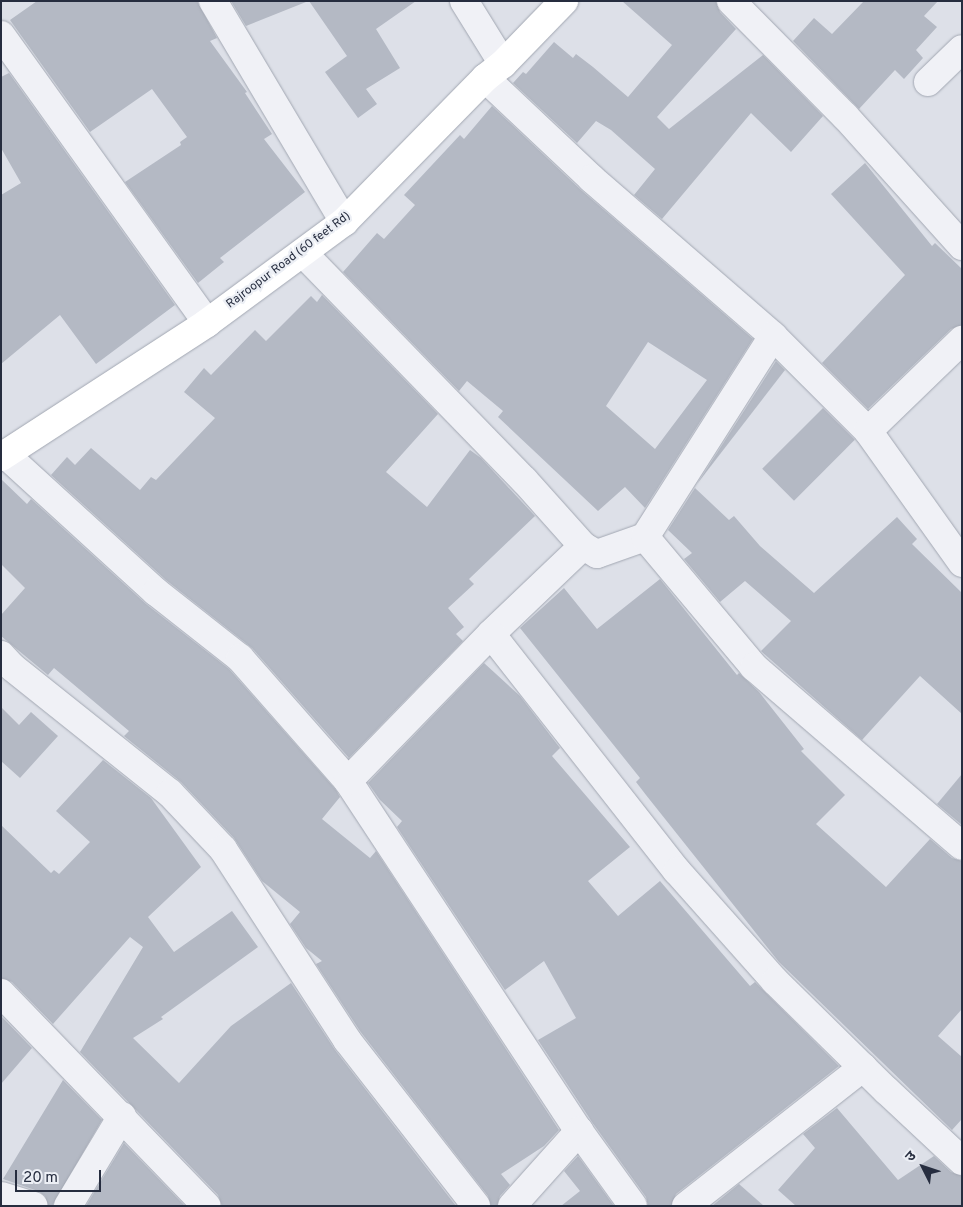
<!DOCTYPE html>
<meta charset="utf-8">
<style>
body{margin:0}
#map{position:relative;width:963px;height:1207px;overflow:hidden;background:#dde0e8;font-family:Overpass,"Noto Sans Devanagari",sans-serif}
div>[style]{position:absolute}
.building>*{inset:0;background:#b4b9c4;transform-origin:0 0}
.roads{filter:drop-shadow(0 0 1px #a2a7b2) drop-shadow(0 0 1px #a2a7b2)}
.minor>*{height:28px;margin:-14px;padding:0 14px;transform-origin:14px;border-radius:14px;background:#f0f1f6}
.secondary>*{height:28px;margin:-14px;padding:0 14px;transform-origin:14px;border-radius:14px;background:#fff}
span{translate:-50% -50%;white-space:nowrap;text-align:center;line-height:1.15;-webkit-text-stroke:4.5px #eceff5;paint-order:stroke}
.street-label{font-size:12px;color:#262d3f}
.frame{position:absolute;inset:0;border:2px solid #262d3f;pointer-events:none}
.north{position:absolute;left:898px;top:1142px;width:50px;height:50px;-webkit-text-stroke:4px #eceff5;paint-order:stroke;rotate:311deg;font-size:14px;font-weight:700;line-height:20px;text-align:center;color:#262d3f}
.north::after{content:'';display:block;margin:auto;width:18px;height:22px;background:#262d3f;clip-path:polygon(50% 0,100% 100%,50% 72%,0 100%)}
.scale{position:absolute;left:15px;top:1170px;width:86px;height:22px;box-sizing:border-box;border:2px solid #262d3f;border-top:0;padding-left:6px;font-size:15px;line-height:18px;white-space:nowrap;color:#262d3f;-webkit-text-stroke:4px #eceff5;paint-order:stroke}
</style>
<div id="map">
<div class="building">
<i style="clip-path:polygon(37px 1px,197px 1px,217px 38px,210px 41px,247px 92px,245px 93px,272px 134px,264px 139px,305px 192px,220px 258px,224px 262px,198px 283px,125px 182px,181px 145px,180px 142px,187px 137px,152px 89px,90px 132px,10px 20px)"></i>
<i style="clip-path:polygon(231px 1px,306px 1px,306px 2px,246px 26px)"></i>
<i style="clip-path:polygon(309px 1px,416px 1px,376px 29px,400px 68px,366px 89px,377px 104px,358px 118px,325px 72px,347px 56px)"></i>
<i style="clip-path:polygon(622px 1px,716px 1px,720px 12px,736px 29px,657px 117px,669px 129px,763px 55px,823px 116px,791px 152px,751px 113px,662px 219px,634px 195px,655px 169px,611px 130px,596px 121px,577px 143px,513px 83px,523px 72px,526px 74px,554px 42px,573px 58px,576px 54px,593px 67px,628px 97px,672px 45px)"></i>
<i style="clip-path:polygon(864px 1px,938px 1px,924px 16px,937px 27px,916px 50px,923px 58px,904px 79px,895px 70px,859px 109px,793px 41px,814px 18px,832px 34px)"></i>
<i style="clip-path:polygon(9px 73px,175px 305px,96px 364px,60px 315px,1px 364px,1px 195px,21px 183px,1px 148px,1px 77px)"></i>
<i style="clip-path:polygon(evenodd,492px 106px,581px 190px,753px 339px,645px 508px,625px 487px,598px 511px,498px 417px,503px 411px,467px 381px,459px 391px,343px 272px,377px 233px,384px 239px,415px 205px,404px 195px,460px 135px,464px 139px,492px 106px,648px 342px,707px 380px,655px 449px,606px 406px,648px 342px)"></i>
<i style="clip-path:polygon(865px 163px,932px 246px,935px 243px,962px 269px,962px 325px,951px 329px,868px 409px,822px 363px,905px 275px,831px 194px)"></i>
<i style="clip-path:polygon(322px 295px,438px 414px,386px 472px,427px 507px,470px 450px,481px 458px,535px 516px,469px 579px,474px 584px,448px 608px,464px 627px,456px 634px,463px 641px,349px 758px,252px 648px,166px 580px,51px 475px,67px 457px,75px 465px,91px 448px,140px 490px,151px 477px,156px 480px,215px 418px,184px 392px,204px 368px,211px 375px,255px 330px,266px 341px,311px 296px,317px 302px)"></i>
<i style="clip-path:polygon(776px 361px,785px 370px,697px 484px)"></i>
<i style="left:823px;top:408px;width:45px;height:86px;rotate:45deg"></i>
<i style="clip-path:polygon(1px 479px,27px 504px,31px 499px,146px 604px,229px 669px,336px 790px,340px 797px,322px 819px,370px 858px,376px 851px,559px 1130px,544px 1146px,501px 1174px,510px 1185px,500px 1196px,497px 1206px,491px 1206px,488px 1196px,360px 1031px,316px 964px,322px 961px,306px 948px,290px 924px,300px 912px,262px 881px,234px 838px,181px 782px,124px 736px,129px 731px,54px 668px,48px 675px,1px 636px,1px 615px,25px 588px,1px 564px)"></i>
<i style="clip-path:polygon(695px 488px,729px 520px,734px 516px,760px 546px,814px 593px,897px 517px,917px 539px,912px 544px,962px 593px,962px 714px,920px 676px,862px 740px,761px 651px,791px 621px,745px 581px,720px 602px,684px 559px,692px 553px,668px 530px)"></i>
<i style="clip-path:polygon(660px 579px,737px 675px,739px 673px,759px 692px,804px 749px,801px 751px,845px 795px,816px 824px,886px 887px,930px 839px,952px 858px,962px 861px,962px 1009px,938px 1036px,962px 1057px,962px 1119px,952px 1130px,779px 962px,646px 795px,636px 782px,640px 778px,520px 628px,564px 588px,597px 629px)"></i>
<i style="clip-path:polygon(484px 663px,520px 696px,560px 748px,552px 756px,630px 847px,588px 881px,618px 916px,660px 881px,750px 986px,755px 982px,839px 1066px,676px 1194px,671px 1206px,648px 1206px,646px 1197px,592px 1122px,538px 1040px,576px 1018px,544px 961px,505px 990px,397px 827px,402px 821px,380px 800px,368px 783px)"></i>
<i style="clip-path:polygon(1px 707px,19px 725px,31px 712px,58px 736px,20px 778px,1px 761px)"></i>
<i style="clip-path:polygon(103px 760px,151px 798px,201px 867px,148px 917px,174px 952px,232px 911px,258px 947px,161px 1017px,163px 1019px,133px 1038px,179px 1083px,231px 1026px,291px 983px,335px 1050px,456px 1206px,222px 1206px,218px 1195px,80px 1052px,143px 947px,130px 937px,53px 1024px,12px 982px,1px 978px,1px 825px,51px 873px,54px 870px,59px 874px,90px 842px,56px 811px)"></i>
<i style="clip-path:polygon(962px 774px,962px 825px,937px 804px)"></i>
<i style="clip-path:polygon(1px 1016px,32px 1048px,1px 1084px)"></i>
<i style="clip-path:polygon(63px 1080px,102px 1120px,52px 1206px,48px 1206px,45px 1196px,38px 1191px,3px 1179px)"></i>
<i style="clip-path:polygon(837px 1108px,898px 1180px,934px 1156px,951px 1172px,962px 1176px,962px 1206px,796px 1206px,778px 1190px,815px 1148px,803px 1134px)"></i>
<i style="clip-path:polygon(124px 1143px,185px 1206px,86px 1206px)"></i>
<i style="clip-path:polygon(578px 1156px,614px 1206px,561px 1206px,580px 1191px,564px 1171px)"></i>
<i style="clip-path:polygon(739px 1184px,764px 1206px,712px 1206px)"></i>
</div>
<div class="roads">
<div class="minor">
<i style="left:213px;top:1px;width:257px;rotate:59.3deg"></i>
<i style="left:464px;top:1px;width:74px;rotate:58.2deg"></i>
<i style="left:731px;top:1px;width:162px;rotate:45.3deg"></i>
<i style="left:845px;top:116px;width:175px;rotate:48deg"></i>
<i style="left:1px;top:35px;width:354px;rotate:54.4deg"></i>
<i style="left:485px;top:78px;width:147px;rotate:43.3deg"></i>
<i style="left:592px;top:179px;width:240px;rotate:40.9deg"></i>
<i style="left:773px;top:336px;width:134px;rotate:45deg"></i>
<i style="left:868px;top:431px;width:162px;rotate:54.5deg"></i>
<i style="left:928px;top:82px;width:47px;rotate:-44.1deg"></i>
<i style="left:303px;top:253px;width:317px;rotate:45.8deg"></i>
<i style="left:524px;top:480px;width:89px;rotate:48.2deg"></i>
<i style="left:583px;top:546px;width:16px;rotate:30deg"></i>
<i style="left:597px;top:554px;width:51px;rotate:-19.5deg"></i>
<i style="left:645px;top:537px;width:170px;rotate:50deg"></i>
<i style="left:754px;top:667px;width:274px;rotate:40.7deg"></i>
<i style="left:868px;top:431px;width:131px;rotate:-44.1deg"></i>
<i style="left:7px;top:456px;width:202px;rotate:42.4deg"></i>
<i style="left:156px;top:592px;width:107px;rotate:38.2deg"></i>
<i style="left:240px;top:658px;width:164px;rotate:48.7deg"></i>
<i style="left:348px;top:781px;width:419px;rotate:56.6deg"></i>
<i style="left:579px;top:1131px;width:92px;rotate:54.2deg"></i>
<i style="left:645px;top:537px;width:238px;rotate:-57.5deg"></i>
<i style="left:583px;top:546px;width:127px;rotate:136.3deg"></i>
<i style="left:491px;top:634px;width:301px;rotate:51.9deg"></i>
<i style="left:677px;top:871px;width:147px;rotate:48.3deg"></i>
<i style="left:775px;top:981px;width:156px;rotate:44.5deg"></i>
<i style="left:886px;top:1090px;width:104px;rotate:43.1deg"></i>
<i style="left:1px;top:655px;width:16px;rotate:47deg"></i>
<i style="left:12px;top:667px;width:202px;rotate:38.6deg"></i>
<i style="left:170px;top:793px;width:77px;rotate:46.6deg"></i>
<i style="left:223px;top:849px;width:228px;rotate:57deg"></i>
<i style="left:347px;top:1040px;width:210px;rotate:52.1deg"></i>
<i style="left:348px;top:781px;width:205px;rotate:-45.8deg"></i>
<i style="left:1px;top:993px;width:296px;rotate:46deg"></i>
<i style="left:1px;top:1196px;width:34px;rotate:17deg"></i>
<i style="left:68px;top:1206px;width:105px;rotate:-59deg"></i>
<i style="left:512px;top:1206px;width:101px;rotate:-48.2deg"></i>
<i style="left:686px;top:1206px;width:225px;rotate:-38.1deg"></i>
</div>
<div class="secondary">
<i style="left:1px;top:457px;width:246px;rotate:-33deg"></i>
<i style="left:207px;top:323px;width:170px;rotate:-36.4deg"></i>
<i style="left:344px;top:222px;width:202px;rotate:-45.6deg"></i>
<i style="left:485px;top:78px;width:23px;rotate:-38deg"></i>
<i style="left:503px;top:64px;width:88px;rotate:-45.9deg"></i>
</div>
</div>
<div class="street-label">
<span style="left:289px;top:261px;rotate:-37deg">Rajroopur Road (60 feet Rd)</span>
</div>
<div class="frame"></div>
<div class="north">उ</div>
<div class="scale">20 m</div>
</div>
